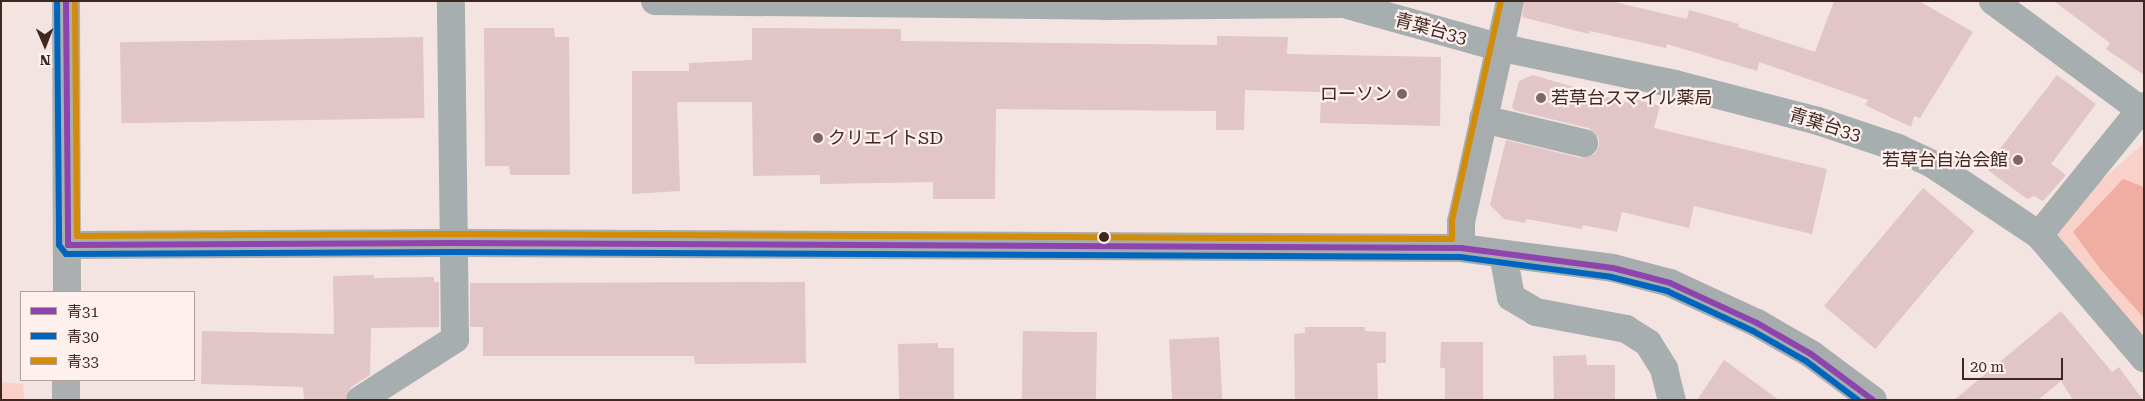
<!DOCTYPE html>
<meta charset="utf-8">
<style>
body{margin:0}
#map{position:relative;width:2145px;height:401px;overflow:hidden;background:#f3e4e1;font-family:"Roboto Serif","Noto Sans JP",serif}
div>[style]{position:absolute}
.green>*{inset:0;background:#fad1c9}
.forest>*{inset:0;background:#f0ada1}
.building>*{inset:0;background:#e1c5c7;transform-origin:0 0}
.street>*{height:28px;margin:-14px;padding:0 14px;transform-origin:14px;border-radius:14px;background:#a7aeb0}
.secondary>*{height:28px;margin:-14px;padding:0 14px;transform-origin:14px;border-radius:14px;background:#a7adaf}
.primary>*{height:28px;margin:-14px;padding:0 14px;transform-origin:14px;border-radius:14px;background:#acafb0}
.bus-1>*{height:6px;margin:-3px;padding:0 3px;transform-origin:3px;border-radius:3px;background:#8e44ad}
.bus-2>*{height:6px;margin:-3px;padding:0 3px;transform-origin:3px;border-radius:3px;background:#0065bd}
.bus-3>*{height:6px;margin:-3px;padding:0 3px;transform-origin:3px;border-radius:3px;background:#d28c07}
.dots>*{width:14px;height:14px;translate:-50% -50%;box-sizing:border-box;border:2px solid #fef0ed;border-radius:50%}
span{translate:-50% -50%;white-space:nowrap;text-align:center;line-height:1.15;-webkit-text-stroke:4.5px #fef0ed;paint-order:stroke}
.street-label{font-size:18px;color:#402621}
.poi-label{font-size:18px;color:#402621}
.right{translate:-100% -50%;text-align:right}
.left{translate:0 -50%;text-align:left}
.frame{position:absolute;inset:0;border:2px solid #402621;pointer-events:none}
.legend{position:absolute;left:20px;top:291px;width:175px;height:90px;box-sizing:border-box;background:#fef0ed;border:1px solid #b29f9b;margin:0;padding:6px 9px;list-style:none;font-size:15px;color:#402621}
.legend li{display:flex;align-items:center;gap:10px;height:25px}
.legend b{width:25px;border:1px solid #b29f9b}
.north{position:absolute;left:20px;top:20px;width:50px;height:50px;-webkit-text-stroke:4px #fef0ed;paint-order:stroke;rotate:179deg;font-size:14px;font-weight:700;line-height:20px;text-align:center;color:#402621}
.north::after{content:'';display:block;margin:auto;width:18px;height:22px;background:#402621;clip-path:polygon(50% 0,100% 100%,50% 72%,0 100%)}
.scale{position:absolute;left:1962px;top:358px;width:101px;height:22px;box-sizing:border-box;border:2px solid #402621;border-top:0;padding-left:6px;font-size:15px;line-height:18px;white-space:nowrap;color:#402621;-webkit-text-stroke:4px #fef0ed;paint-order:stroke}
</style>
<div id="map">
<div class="green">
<i style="clip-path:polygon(2144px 143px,2144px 358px,2039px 235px)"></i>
<i style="clip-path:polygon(1px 382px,23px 384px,24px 400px,2px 400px)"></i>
</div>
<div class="forest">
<i style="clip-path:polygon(2123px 179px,2144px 187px,2144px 318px,2101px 270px,2073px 232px)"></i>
</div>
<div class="building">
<i style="clip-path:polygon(1525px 1px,1610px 1px,1687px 19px,1689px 10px,1739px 24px,1738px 27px,1815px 52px,1834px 1px,1919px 1px,1973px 32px,1920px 118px,1914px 116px,1911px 127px,1865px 105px,1868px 100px,1759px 62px,1757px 71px,1667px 44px,1666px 48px,1590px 31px,1589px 34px,1522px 17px)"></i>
<i style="clip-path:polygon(2054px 1px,2144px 1px,2144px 75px,2106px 49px,2110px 43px)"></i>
<i style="clip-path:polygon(484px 28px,554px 28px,555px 37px,569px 37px,570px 175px,510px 175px,509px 166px,485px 166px)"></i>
<i style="clip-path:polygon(752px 28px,901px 29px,901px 41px,1217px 45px,1217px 36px,1288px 37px,1287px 54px,1441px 57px,1440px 126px,1320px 123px,1321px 92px,1245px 90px,1244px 130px,1216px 130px,1216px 111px,996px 109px,995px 199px,933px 199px,933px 182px,820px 184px,820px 175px,753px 176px,752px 102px,677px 102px,680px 191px,632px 194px,632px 71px,689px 71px,689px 63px,752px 60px)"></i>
<i style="left:423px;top:37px;width:81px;height:303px;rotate:89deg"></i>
<i style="clip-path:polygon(1533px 75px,1628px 103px,1639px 100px,1660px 106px,1654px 128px,1827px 169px,1812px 234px,1694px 206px,1689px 228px,1622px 212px,1617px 232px,1583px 225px,1582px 229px,1526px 219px,1525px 223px,1504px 219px,1490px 205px,1506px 140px,1581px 158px,1595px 154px,1599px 146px,1599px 138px,1588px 128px,1514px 110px,1512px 107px,1519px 81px)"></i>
<i style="clip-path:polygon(2057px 75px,2096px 104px,2051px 164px,2066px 175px,2043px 201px,2034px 196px,2027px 199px,1985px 168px)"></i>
<i style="left:1923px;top:188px;width:67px;height:154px;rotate:40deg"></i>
<i style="clip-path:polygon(374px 275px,374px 278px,434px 277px,434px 282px,439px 282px,439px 327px,371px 328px,370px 375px,351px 387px,345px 400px,304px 400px,303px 387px,201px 384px,202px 331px,334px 334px,333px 276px)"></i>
<i style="clip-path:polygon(805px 282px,806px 363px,695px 364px,694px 356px,483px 356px,483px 327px,470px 327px,470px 283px)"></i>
<i style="clip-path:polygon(2061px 311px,2112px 372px,2119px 367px,2143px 400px,2073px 400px,2061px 381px,2038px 400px,1954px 400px)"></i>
<i style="clip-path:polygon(1305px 327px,1365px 327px,1365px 331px,1386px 332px,1386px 363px,1377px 363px,1378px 400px,1295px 400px,1294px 334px,1305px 333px)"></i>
<i style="left:1023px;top:331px;width:74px;height:69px;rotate:1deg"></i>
<i style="left:1219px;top:337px;width:63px;height:50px;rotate:87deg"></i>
<i style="clip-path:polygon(1441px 342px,1483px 342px,1483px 400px,1445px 400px,1445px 368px,1440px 368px)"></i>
<i style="clip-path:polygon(938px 343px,938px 348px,954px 348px,954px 400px,899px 400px,898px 344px)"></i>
<i style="clip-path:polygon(1586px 355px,1587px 365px,1615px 365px,1615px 400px,1554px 400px,1553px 356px)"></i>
<i style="clip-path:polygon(1724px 360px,1779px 400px,1697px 400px)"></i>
</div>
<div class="street">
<i style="left:655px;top:1px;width:449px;rotate:0.6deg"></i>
<i style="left:1104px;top:6px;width:240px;rotate:-0.5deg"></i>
<i style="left:1344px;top:4px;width:160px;rotate:15.6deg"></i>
<i style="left:1498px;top:47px;width:181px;rotate:11.8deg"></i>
<i style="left:1675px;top:84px;width:148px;rotate:14.5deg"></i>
<i style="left:1818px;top:121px;width:84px;rotate:18.6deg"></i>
<i style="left:1898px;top:148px;width:40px;rotate:25deg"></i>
<i style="left:1934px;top:165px;width:126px;rotate:33.7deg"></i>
<i style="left:2039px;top:235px;width:162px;rotate:49.5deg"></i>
<i style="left:1993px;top:1px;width:184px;rotate:36.4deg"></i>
<i style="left:1483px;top:119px;width:104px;rotate:13.4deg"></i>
<i style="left:2039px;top:235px;width:166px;rotate:-50.9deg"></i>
<i style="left:1503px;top:254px;width:44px;rotate:79.5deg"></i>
<i style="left:1511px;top:297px;width:29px;rotate:31deg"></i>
<i style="left:1536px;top:312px;width:92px;rotate:10.7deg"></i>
<i style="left:1626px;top:329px;width:26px;rotate:32deg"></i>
<i style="left:1648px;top:343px;width:31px;rotate:58deg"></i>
<i style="left:1664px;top:369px;width:32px;rotate:76deg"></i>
<i style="left:360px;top:400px;width:113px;rotate:-32.7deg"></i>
<i style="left:455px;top:339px;width:338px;rotate:-90.7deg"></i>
</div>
<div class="secondary">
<i style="left:68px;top:245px;width:386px;rotate:-0.3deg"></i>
<i style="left:454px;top:243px;width:1007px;rotate:0.28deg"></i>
<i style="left:1461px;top:248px;width:153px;rotate:7.5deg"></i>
<i style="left:1613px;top:268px;width:59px;rotate:14.7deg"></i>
<i style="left:1670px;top:283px;width:96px;rotate:24.7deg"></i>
<i style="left:1757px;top:323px;width:62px;rotate:29.9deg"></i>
<i style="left:1811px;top:354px;width:77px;rotate:36.6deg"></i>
<i style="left:1461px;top:248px;width:26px;rotate:-90deg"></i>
<i style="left:1461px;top:222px;width:226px;rotate:-77.5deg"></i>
</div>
<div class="primary">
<i style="left:66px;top:1px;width:291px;rotate:89.8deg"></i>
<i style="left:66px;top:400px;width:20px;rotate:-90deg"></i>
</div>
<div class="bus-1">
<i style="left:66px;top:1px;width:244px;rotate:89.5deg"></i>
<i style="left:68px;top:245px;width:386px;rotate:-0.3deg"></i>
<i style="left:454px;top:243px;width:1007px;rotate:0.28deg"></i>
<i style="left:1461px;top:248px;width:153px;rotate:7.5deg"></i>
<i style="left:1613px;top:268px;width:59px;rotate:14.7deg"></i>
<i style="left:1670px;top:283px;width:96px;rotate:24.7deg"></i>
<i style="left:1757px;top:323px;width:62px;rotate:29.9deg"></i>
<i style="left:1811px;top:354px;width:77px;rotate:36.6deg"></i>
</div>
<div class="bus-2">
<i style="left:57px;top:1px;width:244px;rotate:89.5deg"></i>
<i style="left:59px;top:245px;width:11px;rotate:52deg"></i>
<i style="left:66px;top:254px;width:388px;rotate:-0.3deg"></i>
<i style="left:454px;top:252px;width:1006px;rotate:0.28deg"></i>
<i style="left:1460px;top:257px;width:152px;rotate:7.5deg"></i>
<i style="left:1611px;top:277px;width:58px;rotate:14deg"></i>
<i style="left:1667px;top:291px;width:95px;rotate:24.9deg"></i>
<i style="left:1753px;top:331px;width:61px;rotate:29.5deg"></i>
<i style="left:1806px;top:361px;width:65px;rotate:36.9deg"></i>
</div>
<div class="bus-3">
<i style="left:75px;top:1px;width:235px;rotate:89.5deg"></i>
<i style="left:77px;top:236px;width:377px;rotate:-0.3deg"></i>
<i style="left:454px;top:234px;width:998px;rotate:0.29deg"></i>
<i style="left:1452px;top:239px;width:19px;rotate:-90deg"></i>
<i style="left:1452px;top:220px;width:224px;rotate:-77.4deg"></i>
</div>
<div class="dots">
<i style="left:1402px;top:94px;background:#7f6864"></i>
<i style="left:1541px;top:98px;background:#7f6864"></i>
<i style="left:818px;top:138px;background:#7f6864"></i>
<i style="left:2018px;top:160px;background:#7f6864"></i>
<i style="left:1104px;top:237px;background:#402621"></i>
</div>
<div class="street-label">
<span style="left:1431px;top:29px;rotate:15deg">青葉台33</span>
<span style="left:1825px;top:125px;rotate:17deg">青葉台33</span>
</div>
<div class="poi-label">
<span class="right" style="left:1392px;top:94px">ローソン</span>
<span class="left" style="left:1551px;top:98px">若草台スマイル薬局</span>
<span class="left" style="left:828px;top:138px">クリエイトSD</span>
<span class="right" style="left:2008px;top:160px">若草台自治会館</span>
</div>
<div class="frame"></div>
<ul class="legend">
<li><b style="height:6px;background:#8e44ad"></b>青31</li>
<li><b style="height:6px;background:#0065bd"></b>青30</li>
<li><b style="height:6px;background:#d28c07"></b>青33</li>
</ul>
<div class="north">N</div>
<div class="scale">20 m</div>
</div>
